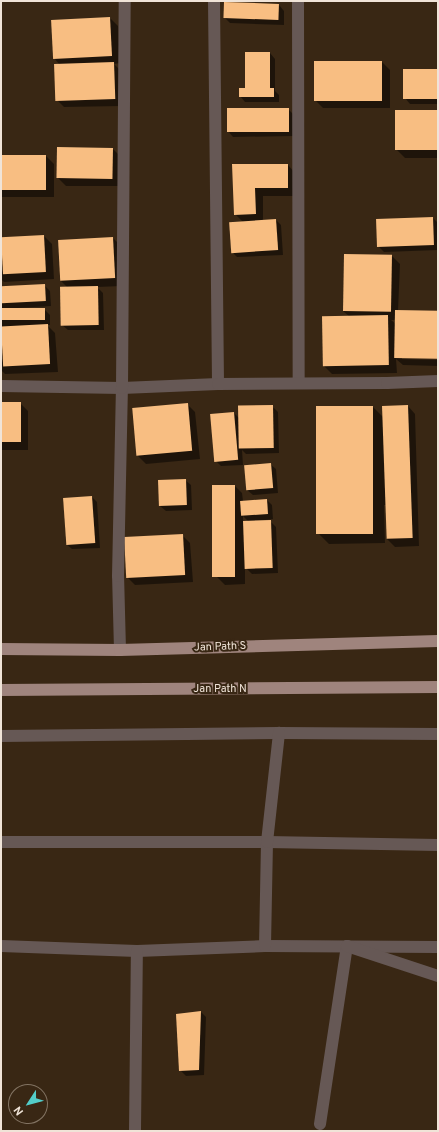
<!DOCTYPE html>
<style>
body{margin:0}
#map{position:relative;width:439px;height:1132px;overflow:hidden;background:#392714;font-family:Overpass,sans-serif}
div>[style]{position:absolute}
.shadow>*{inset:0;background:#0007}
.building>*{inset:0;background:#f8be82;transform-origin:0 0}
.minor>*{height:12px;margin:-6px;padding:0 6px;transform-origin:6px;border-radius:6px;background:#665855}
.major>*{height:12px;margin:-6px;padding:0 6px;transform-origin:6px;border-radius:6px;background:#9f847d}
span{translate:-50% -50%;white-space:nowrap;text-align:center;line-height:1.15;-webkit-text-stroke:4px #392714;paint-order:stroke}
.street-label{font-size:11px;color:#f0e4d8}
.frame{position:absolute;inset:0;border:2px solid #f0e4d8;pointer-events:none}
.north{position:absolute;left:8px;top:1084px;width:40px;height:40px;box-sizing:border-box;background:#392714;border:1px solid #827362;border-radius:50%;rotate:234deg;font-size:11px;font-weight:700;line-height:16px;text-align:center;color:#f0e4d8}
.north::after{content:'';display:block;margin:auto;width:14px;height:18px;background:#53cdc9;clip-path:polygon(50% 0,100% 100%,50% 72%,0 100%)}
</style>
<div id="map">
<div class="shadow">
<i style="clip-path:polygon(279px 5px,284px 11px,284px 25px,230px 23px,225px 18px)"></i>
<i style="clip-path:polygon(110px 18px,118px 26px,120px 63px,114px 64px,121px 71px,122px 106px,64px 107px,56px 99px,59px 64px,54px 58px,52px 21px)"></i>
<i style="clip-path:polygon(270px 53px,275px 59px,275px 91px,279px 95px,279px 102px,245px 102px,240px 96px)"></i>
<i style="clip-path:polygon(315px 62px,382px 62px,390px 70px,390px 108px,323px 108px,315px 100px)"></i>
<i style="clip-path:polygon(438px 70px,438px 104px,410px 104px,405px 98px)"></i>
<i style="clip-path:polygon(288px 109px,294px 115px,294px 136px,233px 137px,228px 131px)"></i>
<i style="clip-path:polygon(438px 111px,438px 158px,405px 158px,397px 150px)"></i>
<i style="clip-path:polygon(113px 149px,121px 157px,120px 186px,66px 186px,58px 178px)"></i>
<i style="clip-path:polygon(1px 156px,46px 156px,54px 164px,54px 197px,1px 197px)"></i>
<i style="clip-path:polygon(233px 165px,288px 165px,295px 173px,296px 196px,263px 196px,263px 220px,276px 220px,281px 225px,283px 255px,237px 257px,232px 252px,243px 222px,235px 214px)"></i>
<i style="clip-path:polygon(433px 218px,438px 223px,438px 250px,384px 252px,378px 246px)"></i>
<i style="clip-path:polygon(44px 236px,52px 244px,54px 279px,4px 282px,1px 279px,1px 238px)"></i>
<i style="clip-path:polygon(113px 238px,121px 246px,122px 286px,97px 287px,103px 293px,104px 330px,68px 330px,62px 325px,68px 288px,60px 280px)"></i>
<i style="clip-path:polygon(evenodd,345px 255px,392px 256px,400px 264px,398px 311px,438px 312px,438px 358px,402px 357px,402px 359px,438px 360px,438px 366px,403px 365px,396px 359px,397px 373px,332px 374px,324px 366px,350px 317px,343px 311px,345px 255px,391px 320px,396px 320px,396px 324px,391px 320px)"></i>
<i style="clip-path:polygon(44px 285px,50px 291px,51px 306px,1px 309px,1px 287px)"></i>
<i style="clip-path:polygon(44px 309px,50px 315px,50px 325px,47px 325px,55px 333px,58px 372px,5px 374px,1px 370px,1px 312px)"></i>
<i style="clip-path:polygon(1px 403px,20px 403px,28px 411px,28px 450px,1px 450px)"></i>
<i style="clip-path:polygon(187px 404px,195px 412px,200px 459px,146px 464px,138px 456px)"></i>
<i style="clip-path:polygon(272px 406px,278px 412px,279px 453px,246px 454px,242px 450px,243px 465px,221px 466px,216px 461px,234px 413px,240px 419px)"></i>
<i style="clip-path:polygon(408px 406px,415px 414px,419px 546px,395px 547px,387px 539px,386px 505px,384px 505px,385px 543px,329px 544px,319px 534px,317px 407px,373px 407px,383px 417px)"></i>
<i style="clip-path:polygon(270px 464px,276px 469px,278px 493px,253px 495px,247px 490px)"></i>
<i style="clip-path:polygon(185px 480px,191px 485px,192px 510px,166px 511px,160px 506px)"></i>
<i style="clip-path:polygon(214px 486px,235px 486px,242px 493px,243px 501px,267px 500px,272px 505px,273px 519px,249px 522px,243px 516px,243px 522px,270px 521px,276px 527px,278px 573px,252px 574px,245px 567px,245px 584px,225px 585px,217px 577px)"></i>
<i style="clip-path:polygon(92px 497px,97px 502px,100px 548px,72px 549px,66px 544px)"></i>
<i style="clip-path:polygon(182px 535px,190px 543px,193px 582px,135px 585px,127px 577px)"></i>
<i style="clip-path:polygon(201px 1012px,206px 1017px,204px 1075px,186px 1076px,180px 1070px)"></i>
</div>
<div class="building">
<i style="left:224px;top:2px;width:55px;height:16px;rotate:2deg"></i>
<i style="left:110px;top:17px;width:39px;height:59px;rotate:87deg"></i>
<i style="clip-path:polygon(245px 52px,270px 52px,270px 88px,274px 88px,274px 97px,239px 97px,239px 88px,245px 88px)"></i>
<i style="left:314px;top:61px;width:68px;height:40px"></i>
<i style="left:114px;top:62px;width:37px;height:60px;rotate:88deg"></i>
<i style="left:403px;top:69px;width:35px;height:30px"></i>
<i style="left:227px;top:108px;width:62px;height:24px"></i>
<i style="left:438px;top:110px;width:40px;height:43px;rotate:90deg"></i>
<i style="left:57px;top:147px;width:56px;height:31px;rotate:1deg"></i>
<i style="left:1px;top:155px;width:45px;height:35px"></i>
<i style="clip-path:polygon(232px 164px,288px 164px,288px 188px,255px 188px,256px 214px,234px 215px)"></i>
<i style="left:433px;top:217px;width:28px;height:57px;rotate:88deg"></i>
<i style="left:276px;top:219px;width:31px;height:47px;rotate:86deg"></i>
<i style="left:44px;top:235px;width:37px;height:43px;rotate:87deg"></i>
<i style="left:113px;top:237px;width:41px;height:55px;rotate:87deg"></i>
<i style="left:344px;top:254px;width:48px;height:57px;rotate:1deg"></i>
<i style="left:45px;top:284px;width:17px;height:44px;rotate:87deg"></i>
<i style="left:98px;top:286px;width:39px;height:38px;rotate:89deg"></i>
<i style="left:45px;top:308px;width:12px;height:44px;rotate:90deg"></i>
<i style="left:395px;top:310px;width:43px;height:48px;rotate:1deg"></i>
<i style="left:388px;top:315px;width:50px;height:66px;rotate:89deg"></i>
<i style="left:48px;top:324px;width:40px;height:47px;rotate:87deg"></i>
<i style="left:1px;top:402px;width:20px;height:40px"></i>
<i style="left:188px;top:403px;width:48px;height:56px;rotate:85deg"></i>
<i style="left:273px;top:405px;width:43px;height:35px;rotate:89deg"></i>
<i style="left:408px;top:405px;width:133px;height:26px;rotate:88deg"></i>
<i style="left:316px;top:406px;width:57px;height:128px"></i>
<i style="left:234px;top:412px;width:48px;height:24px;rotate:85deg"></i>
<i style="left:271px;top:463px;width:25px;height:27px;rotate:85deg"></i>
<i style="left:186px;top:479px;width:26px;height:28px;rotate:88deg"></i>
<i style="left:212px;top:485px;width:23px;height:92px"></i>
<i style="left:92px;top:496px;width:47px;height:29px;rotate:86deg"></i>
<i style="left:267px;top:499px;width:15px;height:27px;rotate:86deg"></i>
<i style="left:271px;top:520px;width:48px;height:28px;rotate:88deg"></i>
<i style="left:183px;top:534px;width:41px;height:59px;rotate:87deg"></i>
<i style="clip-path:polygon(201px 1011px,199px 1070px,179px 1071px,176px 1014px)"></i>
</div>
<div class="minor">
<i style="left:214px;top:1px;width:383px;rotate:89.4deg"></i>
<i style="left:298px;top:1px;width:382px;rotate:89.9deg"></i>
<i style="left:1px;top:386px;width:121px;rotate:0.9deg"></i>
<i style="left:122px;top:388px;width:96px;rotate:-2.4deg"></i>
<i style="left:218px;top:384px;width:169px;rotate:-0.3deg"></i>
<i style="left:387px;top:383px;width:51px;rotate:-2.2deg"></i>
<i style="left:120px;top:650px;width:74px;rotate:-91.5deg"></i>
<i style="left:118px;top:576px;width:188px;rotate:-88.8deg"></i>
<i style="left:122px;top:388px;width:387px;rotate:-89.6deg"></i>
<i style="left:1px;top:736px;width:278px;rotate:-0.6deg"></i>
<i style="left:279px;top:733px;width:159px;rotate:0.4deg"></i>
<i style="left:1px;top:842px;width:266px"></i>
<i style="left:267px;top:842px;width:171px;rotate:1deg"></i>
<i style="left:1px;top:946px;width:136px;rotate:2.1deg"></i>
<i style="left:137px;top:951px;width:128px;rotate:-2.2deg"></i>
<i style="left:265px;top:946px;width:173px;rotate:0.3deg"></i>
<i style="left:265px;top:946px;width:104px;rotate:-88.9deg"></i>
<i style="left:267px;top:842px;width:110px;rotate:-83.7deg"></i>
<i style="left:320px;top:1124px;width:180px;rotate:-81.4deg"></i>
<i style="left:347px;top:946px;width:96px;rotate:18.2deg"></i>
<i style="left:135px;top:1131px;width:180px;rotate:-89.4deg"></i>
</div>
<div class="major">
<i style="left:1px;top:649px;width:119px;rotate:0.5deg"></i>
<i style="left:120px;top:650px;width:318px;rotate:-1.6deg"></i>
<i style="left:1px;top:690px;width:437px;rotate:-0.4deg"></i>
</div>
<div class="street-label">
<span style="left:220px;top:647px;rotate:-2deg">Jan Path S</span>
<span style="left:220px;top:689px">Jan Path N</span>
</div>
<div class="frame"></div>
<div class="north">N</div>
</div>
